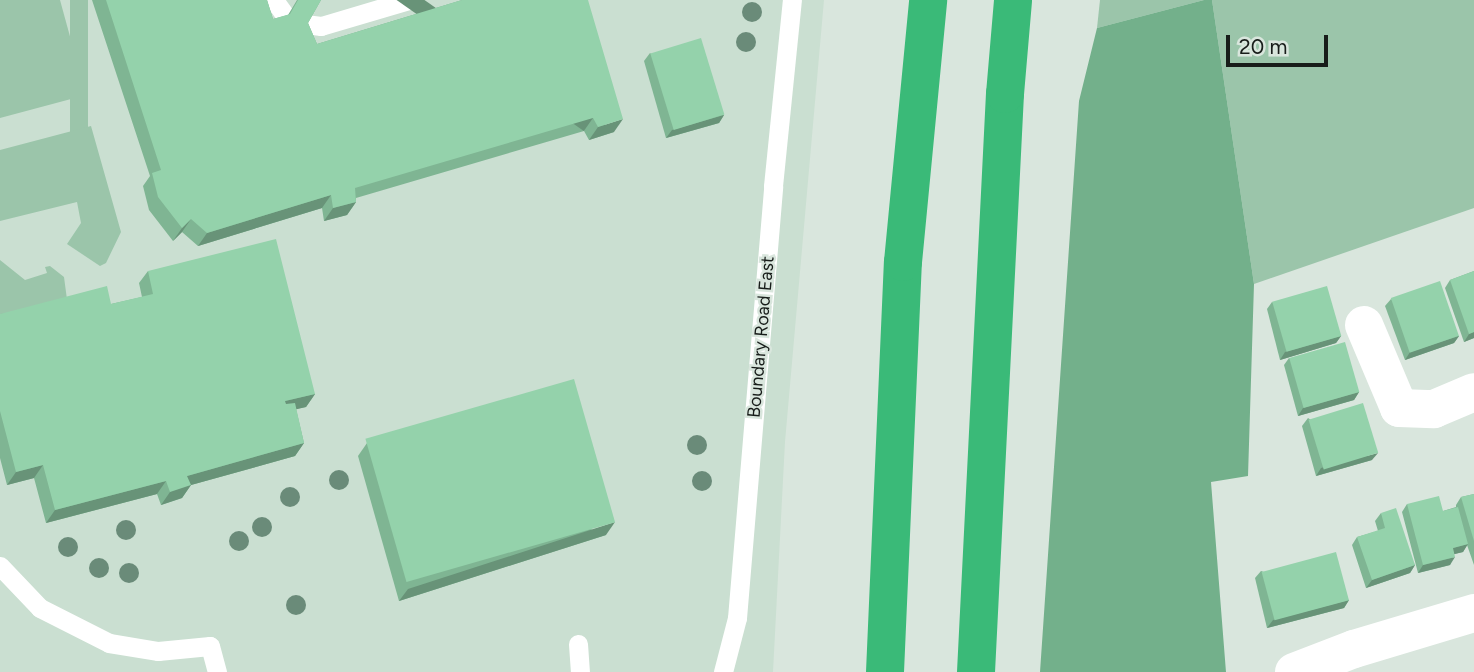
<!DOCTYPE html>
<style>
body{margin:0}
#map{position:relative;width:1474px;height:672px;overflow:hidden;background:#d9e6dd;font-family:Figtree,sans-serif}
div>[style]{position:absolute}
.built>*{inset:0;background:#cadfd1}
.green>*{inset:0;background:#9bc5aa;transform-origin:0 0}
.forest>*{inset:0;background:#73b08b}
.lane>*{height:19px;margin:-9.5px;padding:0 9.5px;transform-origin:9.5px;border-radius:9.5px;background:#fff}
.street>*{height:38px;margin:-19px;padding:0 19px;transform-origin:19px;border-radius:19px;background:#fff}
.highway>*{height:38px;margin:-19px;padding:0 19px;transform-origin:19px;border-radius:19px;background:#3aba78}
.trees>*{width:20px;height:20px;margin:-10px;border-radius:50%;background:#6a8b79}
.wall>*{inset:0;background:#7fb593}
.shaded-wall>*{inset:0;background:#689378;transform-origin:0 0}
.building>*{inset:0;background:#94d2ab;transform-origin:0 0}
span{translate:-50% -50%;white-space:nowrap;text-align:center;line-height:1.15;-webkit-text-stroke:5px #d9e6dd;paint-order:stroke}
.street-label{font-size:18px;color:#181d1a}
.scale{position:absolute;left:1226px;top:35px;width:102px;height:32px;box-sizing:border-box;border:4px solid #181d1a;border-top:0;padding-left:9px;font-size:21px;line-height:24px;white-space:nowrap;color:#181d1a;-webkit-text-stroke:5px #d9e6dd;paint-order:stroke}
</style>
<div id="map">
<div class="built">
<i style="clip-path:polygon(0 0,824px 0,785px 442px,773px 672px,0 672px)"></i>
</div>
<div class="green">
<i style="clip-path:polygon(0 0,60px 0,86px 95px,0 118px)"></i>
<i style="left:70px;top:0;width:18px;height:192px"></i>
<i style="clip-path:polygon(1100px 0,1204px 0,1097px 28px)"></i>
<i style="clip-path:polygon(1212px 0,1474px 0,1474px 208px,1254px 284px)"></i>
<i style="clip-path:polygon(91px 126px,121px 232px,106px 263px,100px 266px,67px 244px,81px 223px,77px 202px,0 221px,0 150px)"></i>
<i style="clip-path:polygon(0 260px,25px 280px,47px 273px,45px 267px,50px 266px,64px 277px,68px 307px,0 324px)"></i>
</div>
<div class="forest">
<i style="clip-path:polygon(1204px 0,1212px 0,1254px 284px,1248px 476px,1211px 482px,1226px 672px,1040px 672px,1079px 101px,1097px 28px)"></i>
</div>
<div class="lane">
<i style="left:274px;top:0;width:22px;rotate:54deg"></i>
<i style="left:305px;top:24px;width:16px;rotate:7deg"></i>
<i style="left:321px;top:26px;width:92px;rotate:-16.5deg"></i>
<i style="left:0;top:566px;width:58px;rotate:46.4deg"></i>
<i style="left:40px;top:608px;width:77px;rotate:26.9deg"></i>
<i style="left:109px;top:643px;width:50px;rotate:9.3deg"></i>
<i style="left:158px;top:651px;width:52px;rotate:-5.5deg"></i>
<i style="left:210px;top:646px;width:27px;rotate:75deg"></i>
<i style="left:578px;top:644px;width:28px;rotate:86deg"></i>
<i style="left:723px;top:672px;width:56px;rotate:-75.5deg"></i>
<i style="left:737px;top:618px;width:433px;rotate:-85.2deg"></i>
<i style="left:773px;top:186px;width:187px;rotate:-84.2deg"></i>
</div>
<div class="street">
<i style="left:1364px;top:325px;width:90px;rotate:67.1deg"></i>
<i style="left:1399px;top:408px;width:35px;rotate:2deg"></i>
<i style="left:1434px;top:409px;width:43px;rotate:-23deg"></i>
<i style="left:1294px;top:672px;width:64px;rotate:-21deg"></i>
<i style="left:1354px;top:649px;width:125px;rotate:-16.7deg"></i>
</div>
<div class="highway">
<i style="left:885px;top:672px;width:410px;rotate:-87.5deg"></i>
<i style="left:903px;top:262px;width:263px;rotate:-84.5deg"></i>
<i style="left:976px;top:672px;width:579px;rotate:-87.13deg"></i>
<i style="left:1005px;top:94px;width:94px;rotate:-85.1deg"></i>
</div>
<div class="trees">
<i style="left:752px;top:12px"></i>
<i style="left:746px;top:42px"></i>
<i style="left:697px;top:445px"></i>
<i style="left:339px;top:480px"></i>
<i style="left:702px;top:481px"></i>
<i style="left:290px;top:497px"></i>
<i style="left:262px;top:527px"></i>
<i style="left:126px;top:530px"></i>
<i style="left:239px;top:541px"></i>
<i style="left:68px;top:547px"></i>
<i style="left:99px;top:568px"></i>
<i style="left:129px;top:573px"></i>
<i style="left:296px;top:605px"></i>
</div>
<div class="wall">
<i style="clip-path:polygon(92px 0,267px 0,273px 19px,288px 15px,297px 0,321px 0,308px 23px,317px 44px,462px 0,614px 132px,589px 140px,584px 131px,356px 198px,356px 202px,347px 215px,324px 221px,322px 208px,198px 246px,182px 232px,173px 241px,149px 210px,143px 186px,150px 176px)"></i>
<i style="clip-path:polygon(650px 53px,724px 115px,719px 123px,666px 138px,644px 61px)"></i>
<i style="clip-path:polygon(148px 271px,315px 394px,306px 407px,296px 409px,304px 443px,295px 456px,191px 485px,182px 498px,161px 505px,157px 494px,46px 523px,34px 478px,7px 485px,0 458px,0 314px,111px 304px,142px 297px,139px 283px)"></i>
<i style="clip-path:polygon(1474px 271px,1474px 338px,1464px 342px,1445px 288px,1450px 280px)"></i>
<i style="clip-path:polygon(1391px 299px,1459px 336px,1454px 343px,1405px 360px,1385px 306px)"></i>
<i style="clip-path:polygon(1272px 302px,1341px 336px,1336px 343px,1280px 360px,1267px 309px)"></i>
<i style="clip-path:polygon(1289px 358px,1359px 392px,1354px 400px,1298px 416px,1284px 365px)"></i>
<i style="clip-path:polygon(1308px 418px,1372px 460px,1316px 476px,1302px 426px)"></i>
<i style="clip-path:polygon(367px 443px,606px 535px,399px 601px,358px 456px)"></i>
<i style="clip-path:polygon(1474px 494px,1474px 565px,1467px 545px,1463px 552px,1454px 554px,1450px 565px,1418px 573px,1402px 512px,1407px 504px,1443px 511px,1456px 507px,1456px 505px,1461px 497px)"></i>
<i style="clip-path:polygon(1381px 513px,1415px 565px,1410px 573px,1366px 588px,1352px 545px,1357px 537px,1378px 531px,1375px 521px)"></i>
<i style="clip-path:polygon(1261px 571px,1349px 600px,1344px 608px,1267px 628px,1255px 578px)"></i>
</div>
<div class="shaded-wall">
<i style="clip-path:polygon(724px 115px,719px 123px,666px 138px,672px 130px)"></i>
<i style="left:593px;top:118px;width:16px;height:248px;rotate:125deg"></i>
<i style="clip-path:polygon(623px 119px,614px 132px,589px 140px,598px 127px)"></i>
<i style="clip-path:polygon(331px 195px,322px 208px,198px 246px,207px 233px)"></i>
<i style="clip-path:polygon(356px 202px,347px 215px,324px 221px,333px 208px)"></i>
<i style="clip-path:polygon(191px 219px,182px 232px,173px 241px,182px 228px)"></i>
<i style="clip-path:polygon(1474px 332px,1474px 338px,1464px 342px,1469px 334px)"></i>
<i style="clip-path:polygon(1341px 336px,1336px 343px,1280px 360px,1285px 352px)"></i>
<i style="clip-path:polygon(1459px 336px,1454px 343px,1405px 360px,1410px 352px)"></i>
<i style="clip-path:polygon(1359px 392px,1354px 400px,1298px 416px,1303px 408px)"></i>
<i style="clip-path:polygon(315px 394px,306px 407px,276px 414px,285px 401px)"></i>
<i style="clip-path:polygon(304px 443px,295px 456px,191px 485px,182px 498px,161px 505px,170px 492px,187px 476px)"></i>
<i style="clip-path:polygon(1378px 453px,1372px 460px,1316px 476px,1321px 468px)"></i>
<i style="clip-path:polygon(43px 465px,34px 478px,7px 485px,16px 472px)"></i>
<i style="clip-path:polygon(166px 481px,157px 494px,46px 523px,55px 510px)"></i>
<i style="clip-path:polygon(615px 522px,606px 535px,399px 601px,408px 589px)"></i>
<i style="clip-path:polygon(1468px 544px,1463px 552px,1447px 556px,1453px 548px)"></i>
<i style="clip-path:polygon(1455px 557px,1450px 565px,1418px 573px,1423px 565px)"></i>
<i style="clip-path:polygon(1415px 565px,1410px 573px,1366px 588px,1372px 580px)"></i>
<i style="clip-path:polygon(1349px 600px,1344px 608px,1267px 628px,1273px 620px)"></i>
</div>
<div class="building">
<i style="clip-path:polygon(106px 0,267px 0,273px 19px,290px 14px,298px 0,321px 0,308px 23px,317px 44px,462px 0,588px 0,623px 119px,598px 127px,593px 118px,355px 188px,356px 202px,333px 208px,331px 195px,207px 233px,191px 219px,182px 228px,158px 197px,152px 173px,161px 170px)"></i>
<i style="left:701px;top:38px;width:80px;height:53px;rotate:73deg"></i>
<i style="clip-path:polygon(276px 239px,315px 394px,285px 401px,286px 404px,295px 403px,304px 443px,187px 476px,191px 485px,170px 492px,166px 481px,55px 510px,43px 465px,16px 472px,0 411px,0 314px,107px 286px,111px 304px,153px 294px,148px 271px)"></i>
<i style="clip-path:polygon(1474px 271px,1474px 332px,1469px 334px,1450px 280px)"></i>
<i style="left:1440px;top:281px;width:58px;height:52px;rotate:71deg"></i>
<i style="left:1327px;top:286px;width:52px;height:57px;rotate:74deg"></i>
<i style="left:1345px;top:342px;width:52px;height:58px;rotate:74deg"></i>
<i style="left:574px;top:379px;width:149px;height:217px;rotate:74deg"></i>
<i style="left:1363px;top:403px;width:52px;height:57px;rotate:73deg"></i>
<i style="clip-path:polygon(1474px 494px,1474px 541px,1461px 497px)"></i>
<i style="clip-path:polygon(1439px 496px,1443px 511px,1458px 507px,1468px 544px,1453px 548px,1455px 557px,1423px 565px,1407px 504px)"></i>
<i style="clip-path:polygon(1396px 508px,1415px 565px,1372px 580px,1357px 537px,1385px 528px,1381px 513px)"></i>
<i style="left:1336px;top:552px;width:50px;height:77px;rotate:75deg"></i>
</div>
<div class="street-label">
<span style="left:761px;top:337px;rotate:-85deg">Boundary Road East</span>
</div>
<div class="scale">20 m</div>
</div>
